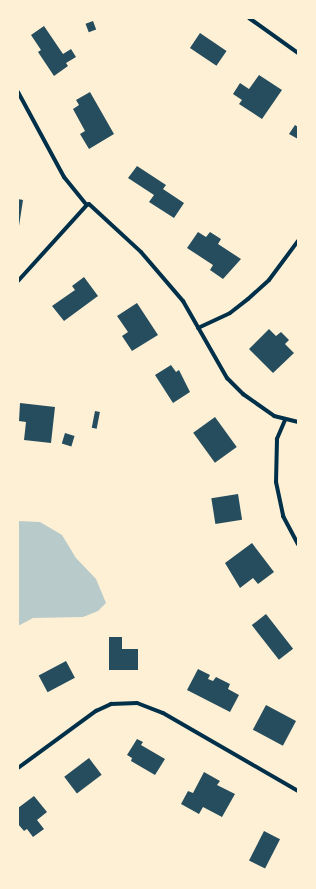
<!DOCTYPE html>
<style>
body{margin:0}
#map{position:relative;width:316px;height:889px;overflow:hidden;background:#fdf0d5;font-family:"Libre Baskerville",serif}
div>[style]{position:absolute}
.green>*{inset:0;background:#b9caca}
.building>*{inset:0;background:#264d5e;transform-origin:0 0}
.minor>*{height:4px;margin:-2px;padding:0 2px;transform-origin:2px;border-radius:2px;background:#003049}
span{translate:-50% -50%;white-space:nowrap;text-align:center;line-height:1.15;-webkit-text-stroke:4px #fdf0d5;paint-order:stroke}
.frame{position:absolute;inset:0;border:19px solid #fdf0d5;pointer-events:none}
</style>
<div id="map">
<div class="green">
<i style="clip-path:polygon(18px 521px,40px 522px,62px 535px,76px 558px,96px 579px,106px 603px,98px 611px,83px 617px,33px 618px,18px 626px)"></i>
</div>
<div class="building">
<i style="left:93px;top:21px;width:9px;height:8px;rotate:69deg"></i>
<i style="clip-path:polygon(44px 26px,63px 54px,71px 49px,76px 57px,66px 63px,68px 66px,54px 76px,38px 52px,41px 50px,31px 35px)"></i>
<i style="left:200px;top:33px;width:32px;height:18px;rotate:34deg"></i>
<i style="clip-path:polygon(259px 75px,282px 90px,262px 119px,239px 104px,242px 100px,233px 94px,240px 83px,249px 89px)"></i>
<i style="clip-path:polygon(90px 92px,114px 134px,89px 149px,80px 134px,85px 131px,73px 109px,79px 105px,76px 100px)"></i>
<i style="clip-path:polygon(295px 125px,298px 127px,298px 139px,289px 134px)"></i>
<i style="clip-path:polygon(137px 166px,166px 185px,163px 189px,184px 203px,174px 218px,149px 202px,154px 195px,128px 178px)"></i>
<i style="clip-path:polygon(18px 199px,23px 200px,19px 226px,18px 226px)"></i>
<i style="clip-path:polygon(198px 232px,206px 237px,210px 232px,221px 239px,218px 244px,241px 259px,223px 279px,210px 270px,213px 265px,187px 248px)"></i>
<i style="clip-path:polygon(84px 277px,98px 296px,64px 321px,52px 306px,75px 290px,72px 286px)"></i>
<i style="clip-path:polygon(137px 303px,158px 335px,132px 351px,122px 336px,128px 332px,117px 316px)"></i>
<i style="clip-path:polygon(269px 329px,276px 336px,281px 332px,289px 340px,285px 344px,294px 353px,273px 373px,249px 349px)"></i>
<i style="clip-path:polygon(171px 365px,176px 372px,179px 370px,190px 392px,173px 403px,155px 375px)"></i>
<i style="clip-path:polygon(20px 403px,55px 407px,51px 443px,24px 440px,26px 422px,19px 421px)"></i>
<i style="left:95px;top:411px;width:5px;height:17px;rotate:11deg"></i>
<i style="left:215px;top:417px;width:37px;height:27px;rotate:54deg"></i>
<i style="left:65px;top:433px;width:10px;height:11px;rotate:17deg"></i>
<i style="left:238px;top:494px;width:26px;height:27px;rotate:81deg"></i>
<i style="clip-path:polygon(252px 543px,274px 572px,258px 584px,253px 578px,240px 588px,225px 563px)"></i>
<i style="left:266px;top:614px;width:44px;height:18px;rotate:52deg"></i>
<i style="clip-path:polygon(109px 637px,122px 637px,122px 649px,138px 649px,138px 670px,109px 670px)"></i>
<i style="left:66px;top:661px;width:19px;height:31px;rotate:62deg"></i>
<i style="clip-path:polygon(198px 669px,210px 675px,208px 679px,213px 681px,216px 677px,230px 684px,228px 689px,239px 695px,230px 712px,187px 690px)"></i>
<i style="left:266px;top:705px;width:34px;height:28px;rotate:28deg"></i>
<i style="clip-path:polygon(137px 739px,143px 742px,141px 745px,165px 759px,155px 775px,131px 761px,132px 758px,127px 755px)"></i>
<i style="left:89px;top:758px;width:21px;height:31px;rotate:53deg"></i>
<i style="clip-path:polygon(204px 772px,220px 781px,217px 785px,235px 794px,222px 817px,203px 807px,199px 814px,181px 804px,188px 791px,193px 793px)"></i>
<i style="clip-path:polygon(34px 796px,47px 812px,37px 820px,44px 829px,33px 837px,27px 829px,24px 831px,18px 824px,18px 808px)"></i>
<i style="left:264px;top:831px;width:18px;height:33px;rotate:27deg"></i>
</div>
<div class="minor">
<i style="left:249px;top:18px;width:60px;rotate:35.5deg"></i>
<i style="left:18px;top:92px;width:97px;rotate:61.6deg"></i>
<i style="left:64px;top:177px;width:36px;rotate:51deg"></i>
<i style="left:87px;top:205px;width:2px;rotate:-27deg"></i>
<i style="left:89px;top:204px;width:71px;rotate:42.7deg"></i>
<i style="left:141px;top:252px;width:65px;rotate:49.4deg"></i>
<i style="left:183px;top:301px;width:89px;rotate:60.3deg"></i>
<i style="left:227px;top:378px;width:23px;rotate:45deg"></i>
<i style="left:243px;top:394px;width:38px;rotate:35deg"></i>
<i style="left:274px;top:416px;width:25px;rotate:14deg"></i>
<i style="left:18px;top:281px;width:103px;rotate:-47.8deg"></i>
<i style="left:198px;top:328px;width:35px;rotate:-25deg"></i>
<i style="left:230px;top:313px;width:23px;rotate:-38deg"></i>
<i style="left:248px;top:299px;width:28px;rotate:-42deg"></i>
<i style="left:269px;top:280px;width:49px;rotate:-53.4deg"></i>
<i style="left:285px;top:420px;width:21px;rotate:113deg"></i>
<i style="left:277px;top:439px;width:43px;rotate:91.3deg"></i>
<i style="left:276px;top:482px;width:35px;rotate:78deg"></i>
<i style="left:283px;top:516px;width:32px;rotate:62deg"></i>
<i style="left:18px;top:768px;width:97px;rotate:-36.2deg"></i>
<i style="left:96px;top:711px;width:17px;rotate:-25deg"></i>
<i style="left:111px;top:704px;width:26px;rotate:-2deg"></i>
<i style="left:137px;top:703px;width:28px;rotate:21deg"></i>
<i style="left:163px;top:713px;width:156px;rotate:30deg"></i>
</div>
<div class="frame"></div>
</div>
